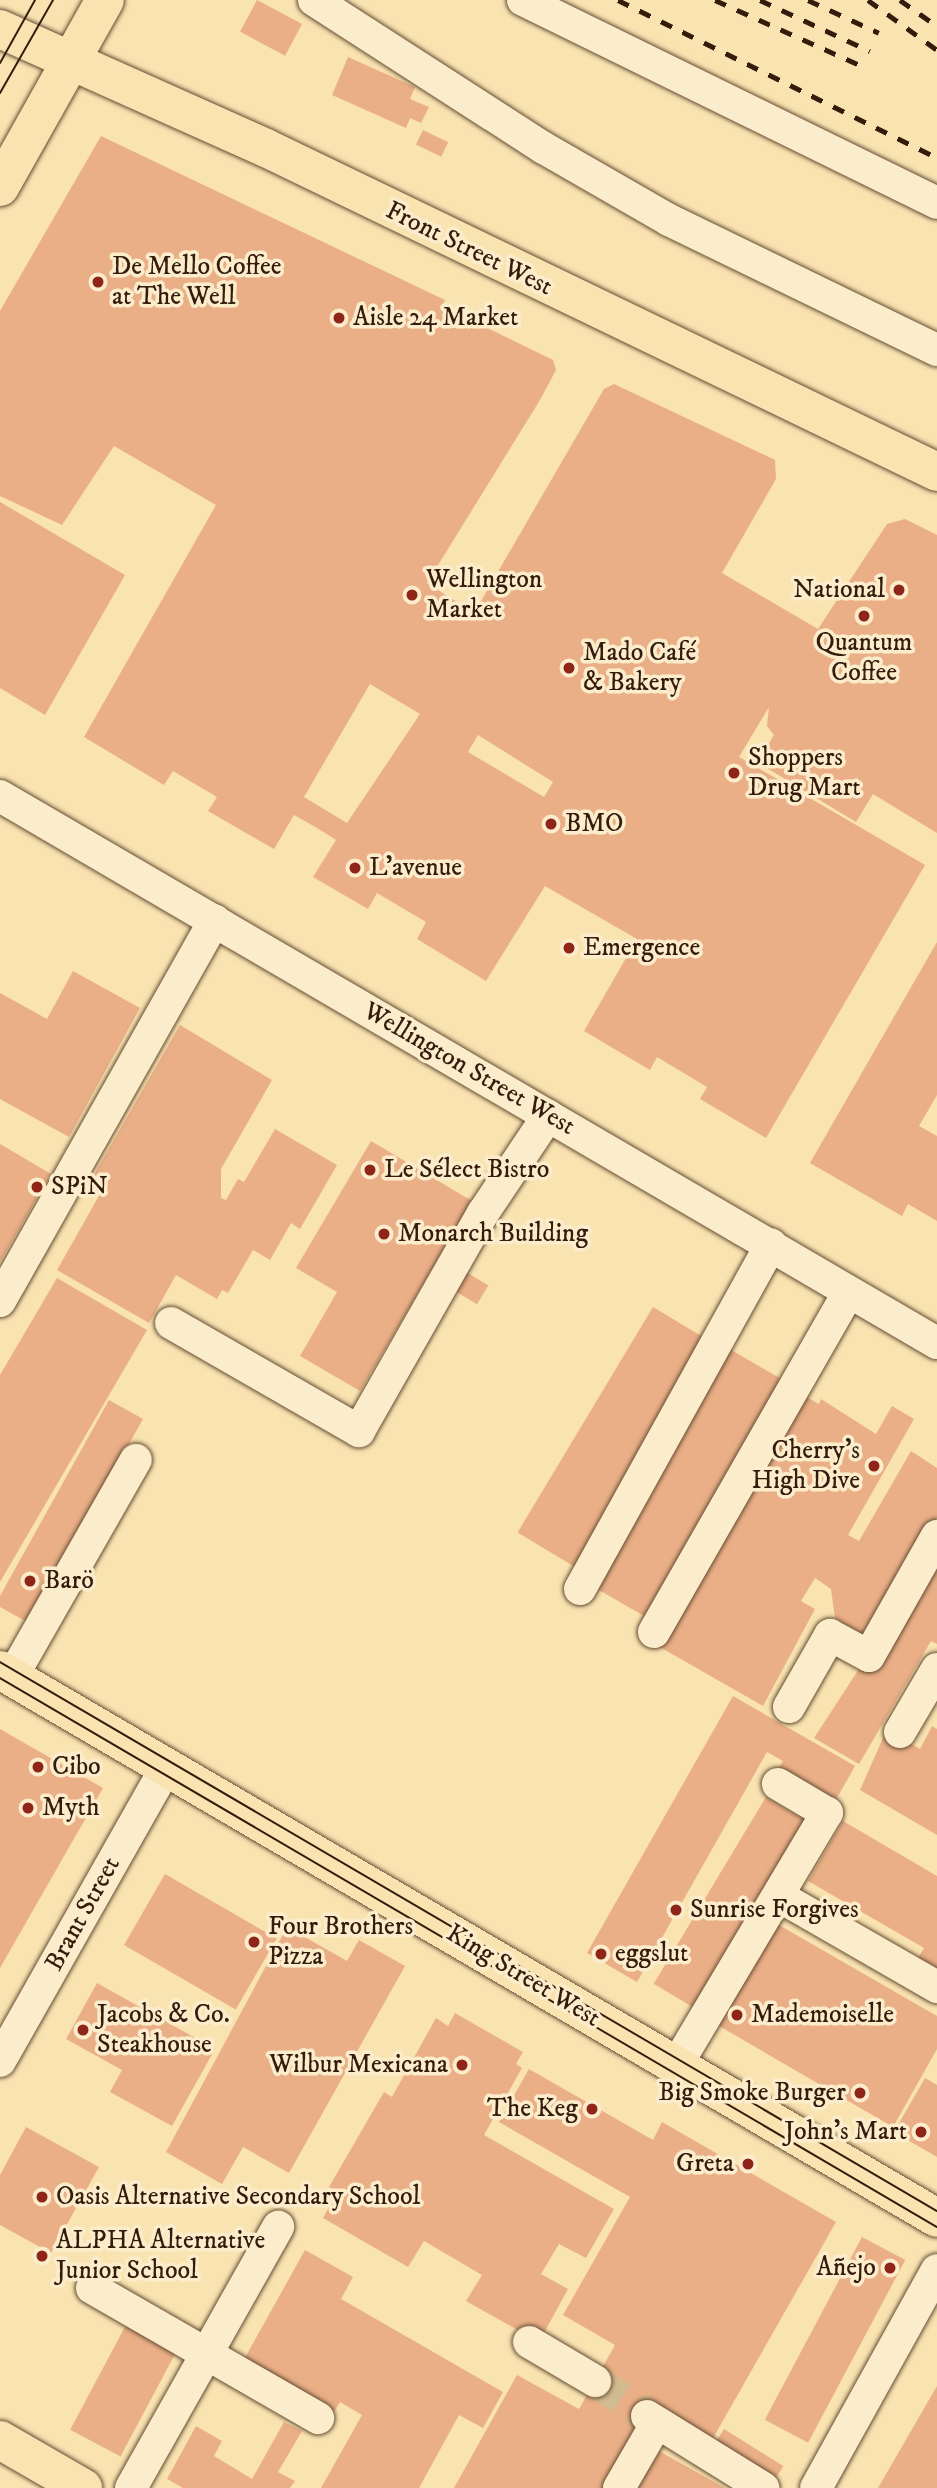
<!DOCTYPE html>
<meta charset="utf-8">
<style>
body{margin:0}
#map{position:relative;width:937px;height:2488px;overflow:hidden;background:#f9e3b1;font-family:"IM FELL DW Pica",serif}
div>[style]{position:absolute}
.building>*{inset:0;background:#eaaf87;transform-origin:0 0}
.minor-tunnel>*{height:32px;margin-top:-16px;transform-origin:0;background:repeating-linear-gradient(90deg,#d2bb90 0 32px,transparent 0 48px)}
.roads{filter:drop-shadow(0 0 2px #664d34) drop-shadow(0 0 2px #664d34)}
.minor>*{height:32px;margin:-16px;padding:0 16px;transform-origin:16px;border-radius:16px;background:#fbedcc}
.major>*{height:38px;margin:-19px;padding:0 19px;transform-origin:19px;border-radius:19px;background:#f9e3b1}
.tram>*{height:2px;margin:-1px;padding:0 1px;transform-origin:1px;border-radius:1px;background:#351b0b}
.rail>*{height:5px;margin-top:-2.5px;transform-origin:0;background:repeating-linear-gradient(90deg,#351b0b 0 12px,transparent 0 24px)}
.dots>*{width:19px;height:19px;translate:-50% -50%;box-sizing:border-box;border:4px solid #fbedcc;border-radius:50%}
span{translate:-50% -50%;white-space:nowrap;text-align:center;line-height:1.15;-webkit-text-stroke:7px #fbedcc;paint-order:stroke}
.street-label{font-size:26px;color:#351b0b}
.poi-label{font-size:26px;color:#351b0b}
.left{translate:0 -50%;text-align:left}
.right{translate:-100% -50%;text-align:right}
</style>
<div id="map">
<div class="building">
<i style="left:257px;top:0;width:51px;height:36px;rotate:28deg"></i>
<i style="clip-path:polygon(348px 57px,415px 87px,410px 99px,429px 107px,421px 123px,410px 118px,406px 128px,332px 95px)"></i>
<i style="left:423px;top:130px;width:28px;height:16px;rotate:26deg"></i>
<i style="clip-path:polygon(evenodd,101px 136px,445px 300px,442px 306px,553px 360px,556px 370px,540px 400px,427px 583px,474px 613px,604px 389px,614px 384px,775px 460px,776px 479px,722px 573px,818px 629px,887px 524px,905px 519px,937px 535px,937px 833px,873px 794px,856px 822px,757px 762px,774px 735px,767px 726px,769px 707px,739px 757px,925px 865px,766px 1138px,700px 1099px,707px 1087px,657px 1057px,650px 1070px,584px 1031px,637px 939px,545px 886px,486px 981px,417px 939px,426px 922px,377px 893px,368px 909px,313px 877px,336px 840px,317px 828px,294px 815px,274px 849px,208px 811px,217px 797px,173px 771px,164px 785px,84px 737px,216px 505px,114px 446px,62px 525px,0 496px,0 311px,101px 136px,370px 684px,420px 714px,347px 823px,304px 797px,370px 684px,101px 136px,478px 735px,553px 782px,544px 797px,468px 752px,478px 735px)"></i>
<i style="clip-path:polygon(0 502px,125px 575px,45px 715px,0 688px)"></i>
<i style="clip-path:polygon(937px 942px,937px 1095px,919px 1126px,937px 1136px,937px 1221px,908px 1204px,902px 1216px,810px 1163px)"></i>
<i style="clip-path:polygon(73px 971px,140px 1008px,69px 1137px,0 1099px,0 993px,47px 1019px)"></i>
<i style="clip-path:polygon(180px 1025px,272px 1080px,221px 1169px,221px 1198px,226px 1200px,238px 1179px,244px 1182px,275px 1129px,337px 1165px,300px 1229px,291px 1223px,270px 1260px,253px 1250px,228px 1293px,222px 1290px,217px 1299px,176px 1275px,149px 1323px,57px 1270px,100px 1194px,87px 1187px)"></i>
<i style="clip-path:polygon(371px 1141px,472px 1201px,360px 1391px,300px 1356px,337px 1292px,296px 1268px)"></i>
<i style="clip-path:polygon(0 1144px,51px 1174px,0 1262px)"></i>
<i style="left:466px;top:1272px;width:26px;height:22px;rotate:31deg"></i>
<i style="clip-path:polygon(57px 1278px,147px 1330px,0 1582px,0 1375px)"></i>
<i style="left:653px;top:1307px;width:68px;height:263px;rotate:31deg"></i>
<i style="left:726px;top:1347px;width:66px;height:274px;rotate:30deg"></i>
<i style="clip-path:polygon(801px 1394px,819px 1404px,821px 1399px,876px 1434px,892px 1406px,914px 1419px,848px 1535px,859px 1541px,911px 1451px,937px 1468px,937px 1517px,868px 1640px,835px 1618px,831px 1589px,815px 1578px,801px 1601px,815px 1609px,763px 1706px,658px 1646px)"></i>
<i style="clip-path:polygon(109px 1400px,143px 1419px,29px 1623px,0 1607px,0 1596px)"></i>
<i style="clip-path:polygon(937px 1549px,937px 1644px,931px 1641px,859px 1764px,814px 1738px)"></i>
<i style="clip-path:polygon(733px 1696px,855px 1766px,833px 1805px,776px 1772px,783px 1761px,767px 1752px,637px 1982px,587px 1953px)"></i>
<i style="clip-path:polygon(932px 1726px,937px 1729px,937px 1835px,860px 1790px,887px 1729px,920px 1749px)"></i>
<i style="clip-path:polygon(0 1729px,103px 1788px,0 1968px)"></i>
<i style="left:766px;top:1797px;width:50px;height:218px;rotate:31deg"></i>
<i style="clip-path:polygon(843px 1821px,937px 1876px,937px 1971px,917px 1960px,924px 1948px,808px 1881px)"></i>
<i style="left:165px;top:1874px;width:129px;height:82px;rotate:30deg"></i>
<i style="clip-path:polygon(772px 1921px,937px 2016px,937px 2049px,893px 2127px,714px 2023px)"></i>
<i style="clip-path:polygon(287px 1927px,347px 1961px,359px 1940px,405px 1966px,289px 2173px,243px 2147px,222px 2184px,166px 2152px)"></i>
<i style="clip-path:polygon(97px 1983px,215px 2049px,172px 2126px,110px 2092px,122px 2070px,66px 2039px)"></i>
<i style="clip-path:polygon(455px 2013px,523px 2052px,516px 2064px,522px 2068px,484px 2135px,614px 2209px,586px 2258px,559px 2244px,541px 2274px,568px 2289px,539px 2342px,466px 2301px,482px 2275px,424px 2241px,408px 2267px,323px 2218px,337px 2192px,329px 2187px,384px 2092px,392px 2097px,436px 2018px,448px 2026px)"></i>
<i style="clip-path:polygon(529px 2069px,653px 2140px,662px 2122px,836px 2222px,712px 2440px,652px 2406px,607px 2488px,454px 2488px,517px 2375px,579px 2409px,615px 2345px,563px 2315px,630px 2197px,499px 2122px)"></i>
<i style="clip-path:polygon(925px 2078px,937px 2085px,937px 2157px,894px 2132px)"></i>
<i style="clip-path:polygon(26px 2127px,99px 2167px,51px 2253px,0 2225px,0 2175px)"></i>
<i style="left:862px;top:2237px;width:49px;height:207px;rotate:28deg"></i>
<i style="clip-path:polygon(305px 2250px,353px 2277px,341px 2299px,503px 2392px,483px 2428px,459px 2415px,419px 2488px,321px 2488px,362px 2415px,340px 2402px,332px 2415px,242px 2363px)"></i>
<i style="left:127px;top:2323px;width:57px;height:121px;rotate:28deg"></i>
<i style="clip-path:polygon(937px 2386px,937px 2488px,878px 2488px)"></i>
<i style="clip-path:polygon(284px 2422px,302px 2431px,278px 2472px,295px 2481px,290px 2488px,183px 2488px,167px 2479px,196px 2426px,222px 2441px,214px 2456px,252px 2479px)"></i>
<i style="left:724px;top:2429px;width:70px;height:20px;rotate:32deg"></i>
<i style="clip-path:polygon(659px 2451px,725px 2488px,638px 2488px)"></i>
</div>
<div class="minor-tunnel">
<i style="left:595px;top:2381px;width:63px;rotate:33.9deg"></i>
</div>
<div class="roads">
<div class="minor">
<i style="left:314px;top:0;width:274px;rotate:32.8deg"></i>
<i style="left:544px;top:148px;width:144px;rotate:29.9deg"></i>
<i style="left:669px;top:220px;width:298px;rotate:25.9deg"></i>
<i style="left:523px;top:0;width:461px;rotate:26.1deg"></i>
<i style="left:0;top:796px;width:1085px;rotate:30.28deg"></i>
<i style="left:0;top:1301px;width:437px;rotate:-60.6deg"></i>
<i style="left:171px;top:1323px;width:217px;rotate:29.9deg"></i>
<i style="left:359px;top:1431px;width:251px;rotate:-60.4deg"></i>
<i style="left:483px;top:1213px;width:117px;rotate:-56.2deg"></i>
<i style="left:580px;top:1589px;width:394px;rotate:-61deg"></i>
<i style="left:654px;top:1632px;width:391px;rotate:-60.2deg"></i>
<i style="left:12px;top:1677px;width:250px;rotate:-60.3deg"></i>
<i style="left:789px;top:1707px;width:83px;rotate:-60.3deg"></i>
<i style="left:830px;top:1635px;width:44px;rotate:28.3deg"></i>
<i style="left:869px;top:1656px;width:138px;rotate:-60.5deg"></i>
<i style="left:900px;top:1732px;width:73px;rotate:-59.6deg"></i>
<i style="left:789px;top:1902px;width:171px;rotate:29.9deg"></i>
<i style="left:0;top:2061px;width:338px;rotate:-60.5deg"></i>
<i style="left:676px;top:2066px;width:295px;rotate:-59.2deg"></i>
<i style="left:827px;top:1813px;width:57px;rotate:-149.4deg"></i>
<i style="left:92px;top:2288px;width:261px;rotate:29.9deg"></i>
<i style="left:529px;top:2342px;width:77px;rotate:30.6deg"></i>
<i style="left:647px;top:2416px;width:137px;rotate:31.8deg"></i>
<i style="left:131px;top:2488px;width:300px;rotate:-60.6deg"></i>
<i style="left:619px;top:2488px;width:72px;rotate:-59.9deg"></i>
<i style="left:816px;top:2488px;width:249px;rotate:-61deg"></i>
</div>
<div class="major">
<i style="left:0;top:29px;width:291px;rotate:24.1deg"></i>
<i style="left:266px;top:148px;width:745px;rotate:25.77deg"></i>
<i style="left:0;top:187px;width:214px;rotate:-60.7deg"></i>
<i style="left:0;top:1670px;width:1085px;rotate:30.32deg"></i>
<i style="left:0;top:2440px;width:96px;rotate:30deg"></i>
</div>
</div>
<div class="tram">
<i style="left:0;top:63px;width:72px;rotate:-60.9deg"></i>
<i style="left:0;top:93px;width:107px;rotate:-60.3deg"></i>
<i style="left:0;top:1662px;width:1086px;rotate:30.37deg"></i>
<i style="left:0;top:1678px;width:1086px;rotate:30.37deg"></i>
</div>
<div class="rail">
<i style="left:618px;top:0;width:356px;rotate:26.3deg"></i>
<i style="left:715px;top:0;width:163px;rotate:24.2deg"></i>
<i style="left:760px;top:0;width:121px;rotate:24.9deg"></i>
<i style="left:808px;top:0;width:78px;rotate:24.9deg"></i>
<i style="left:868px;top:0;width:85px;rotate:35.9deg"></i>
<i style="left:900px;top:0;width:45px;rotate:35.1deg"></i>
</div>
<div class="dots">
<i style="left:98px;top:282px;background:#8f2418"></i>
<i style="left:339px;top:318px;background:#8f2418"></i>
<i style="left:899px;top:590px;background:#8f2418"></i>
<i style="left:412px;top:595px;background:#8f2418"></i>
<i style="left:864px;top:616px;background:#8f2418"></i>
<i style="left:569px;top:668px;background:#8f2418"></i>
<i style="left:734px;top:773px;background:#8f2418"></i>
<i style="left:551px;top:824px;background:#8f2418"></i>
<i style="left:355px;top:868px;background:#8f2418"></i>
<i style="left:569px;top:948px;background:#8f2418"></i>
<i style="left:370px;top:1170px;background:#8f2418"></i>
<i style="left:37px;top:1187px;background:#8f2418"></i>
<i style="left:384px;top:1234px;background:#8f2418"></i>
<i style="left:874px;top:1466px;background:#8f2418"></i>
<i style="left:30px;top:1581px;background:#8f2418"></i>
<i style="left:38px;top:1767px;background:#8f2418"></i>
<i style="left:28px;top:1808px;background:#8f2418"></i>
<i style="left:676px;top:1910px;background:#8f2418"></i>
<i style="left:254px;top:1942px;background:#8f2418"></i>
<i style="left:601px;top:1954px;background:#8f2418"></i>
<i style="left:737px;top:2015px;background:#8f2418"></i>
<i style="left:83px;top:2030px;background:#8f2418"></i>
<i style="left:462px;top:2065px;background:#8f2418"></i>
<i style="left:860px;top:2093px;background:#8f2418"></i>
<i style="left:592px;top:2109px;background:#8f2418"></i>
<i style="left:921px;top:2132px;background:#8f2418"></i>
<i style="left:748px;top:2164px;background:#8f2418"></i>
<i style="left:42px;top:2197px;background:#8f2418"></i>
<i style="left:42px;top:2256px;background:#8f2418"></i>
<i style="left:890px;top:2268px;background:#8f2418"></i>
</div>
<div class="street-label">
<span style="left:469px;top:249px;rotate:26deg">Front Street West</span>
<span style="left:469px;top:1069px;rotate:30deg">Wellington Street West</span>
<span style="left:83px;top:1914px;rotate:-61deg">Brant Street</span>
<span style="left:523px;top:1976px;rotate:31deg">King Street West</span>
</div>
<div class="poi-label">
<span class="left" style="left:112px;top:282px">De Mello Coffee<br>at The Well</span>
<span class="left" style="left:353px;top:318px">Aisle 24 Market</span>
<span class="left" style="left:426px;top:595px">Wellington<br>Market</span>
<span class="right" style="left:885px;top:590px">National</span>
<span style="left:864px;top:658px">Quantum<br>Coffee</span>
<span class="left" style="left:583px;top:668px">Mado Café<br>&amp; Bakery</span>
<span class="left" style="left:748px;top:773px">Shoppers<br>Drug Mart</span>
<span class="left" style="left:565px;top:824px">BMO</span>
<span class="left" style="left:369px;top:868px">L'avenue</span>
<span class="left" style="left:583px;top:948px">Emergence</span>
<span class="left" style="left:384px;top:1170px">Le Sélect Bistro</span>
<span class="left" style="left:51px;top:1187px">SPiN</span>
<span class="left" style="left:398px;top:1234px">Monarch Building</span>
<span class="right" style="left:860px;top:1466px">Cherry's<br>High Dive</span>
<span class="left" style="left:44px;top:1581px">Barö</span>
<span class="left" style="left:52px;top:1767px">Cibo</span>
<span class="left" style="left:42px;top:1808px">Myth</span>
<span class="left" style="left:690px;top:1910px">Sunrise Forgives</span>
<span class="left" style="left:268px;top:1942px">Four Brothers<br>Pizza</span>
<span class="left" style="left:615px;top:1954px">eggslut</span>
<span class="left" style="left:97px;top:2030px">Jacobs &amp; Co.<br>Steakhouse</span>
<span class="left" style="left:751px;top:2015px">Mademoiselle</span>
<span class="right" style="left:448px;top:2065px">Wilbur Mexicana</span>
<span class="right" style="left:846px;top:2093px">Big Smoke Burger</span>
<span class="right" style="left:578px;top:2109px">The Keg</span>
<span class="right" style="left:907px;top:2132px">John's Mart</span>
<span class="right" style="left:734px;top:2164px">Greta</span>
<span class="left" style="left:56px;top:2197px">Oasis Alternative Secondary School</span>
<span class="left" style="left:56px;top:2256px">ALPHA Alternative<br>Junior School</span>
<span class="right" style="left:876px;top:2268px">Añejo</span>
</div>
</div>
